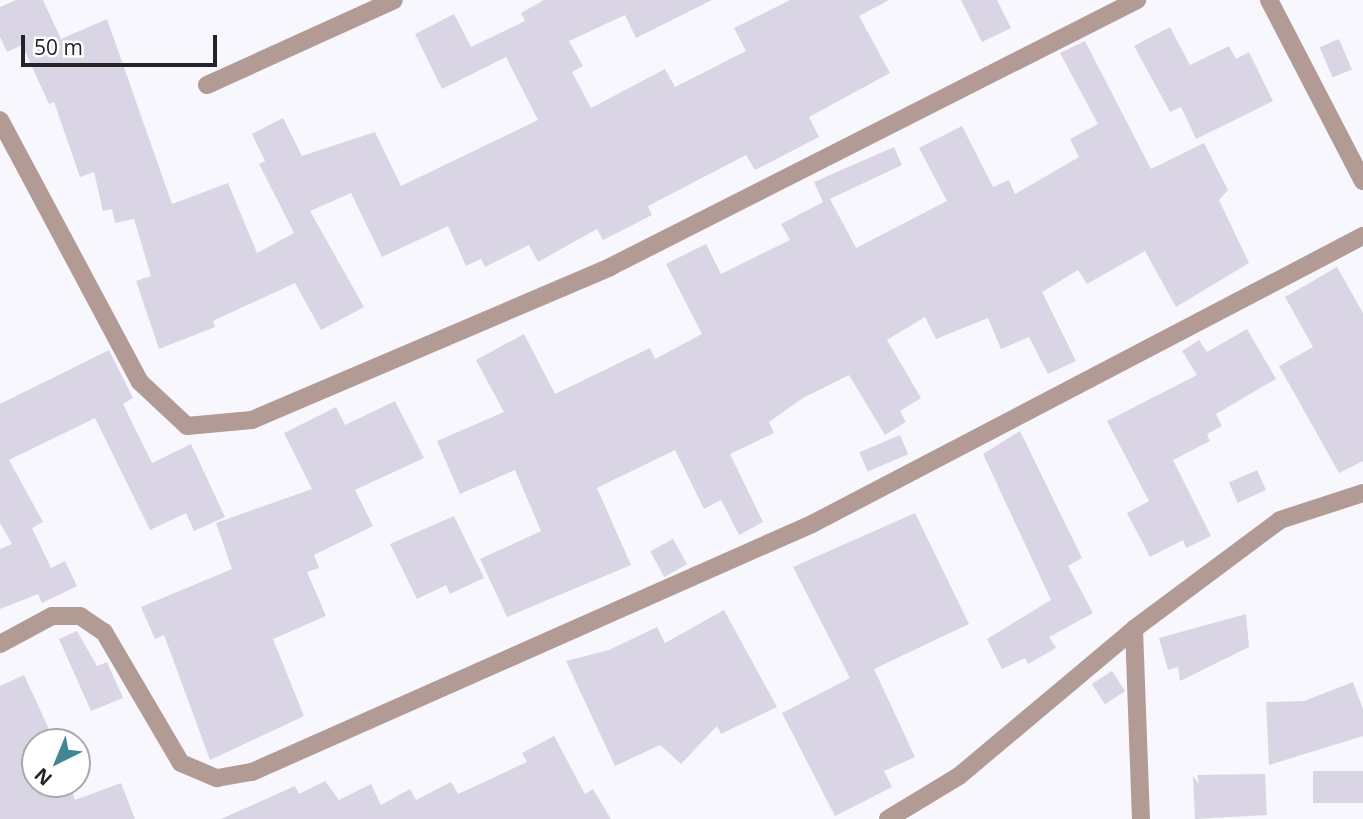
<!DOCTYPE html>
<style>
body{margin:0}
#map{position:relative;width:1363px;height:819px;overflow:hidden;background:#f8f7fd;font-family:"Open Sans",sans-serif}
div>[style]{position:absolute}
.building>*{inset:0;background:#dad5e4;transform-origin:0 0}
.street>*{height:18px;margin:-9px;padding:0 9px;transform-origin:9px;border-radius:9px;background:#b29b95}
span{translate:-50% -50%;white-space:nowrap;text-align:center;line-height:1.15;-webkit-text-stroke:5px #fff;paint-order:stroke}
.north{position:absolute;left:21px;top:728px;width:70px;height:70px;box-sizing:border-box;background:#fff;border:2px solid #a8a7a9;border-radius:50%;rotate:223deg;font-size:19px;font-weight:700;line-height:28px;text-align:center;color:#252328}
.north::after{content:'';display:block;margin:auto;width:24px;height:32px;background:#428695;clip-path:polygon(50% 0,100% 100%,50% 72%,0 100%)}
.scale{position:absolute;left:21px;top:35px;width:196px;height:32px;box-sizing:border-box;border:4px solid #252328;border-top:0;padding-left:9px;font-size:21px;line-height:24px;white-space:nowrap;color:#252328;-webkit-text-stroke:5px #fff;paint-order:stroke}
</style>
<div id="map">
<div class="building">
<i style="clip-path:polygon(16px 0,43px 0,61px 39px,107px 19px,172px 204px,228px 183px,257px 253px,294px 233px,259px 164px,265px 161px,252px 134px,283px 118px,302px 156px,375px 132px,401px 186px,538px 120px,506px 57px,442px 89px,415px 34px,454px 14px,471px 47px,525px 21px,521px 13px,544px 0,712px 0,636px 38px,625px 15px,569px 41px,583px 66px,572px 72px,591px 108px,665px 69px,675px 87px,746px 51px,734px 28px,790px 0,889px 0,859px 16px,890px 73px,809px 117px,819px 137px,755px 170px,746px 155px,648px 206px,652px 215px,603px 240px,597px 229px,538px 262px,529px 245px,485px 267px,481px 259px,466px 266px,448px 226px,382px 257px,351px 193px,310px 211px,364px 307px,321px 330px,295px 283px,213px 321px,215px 327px,159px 349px,136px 281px,151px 276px,134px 219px,115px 223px,112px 209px,103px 211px,94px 172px,80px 177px,54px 102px,49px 104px,22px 45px,7px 52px,0 37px,0 7px)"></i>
<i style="clip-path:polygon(961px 0,997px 0,1011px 28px,982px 42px)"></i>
<i style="clip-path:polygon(1170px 27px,1190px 65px,1229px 46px,1236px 59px,1249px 52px,1273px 101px,1196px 139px,1181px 107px,1170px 112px,1134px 46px)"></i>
<i style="left:1339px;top:39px;width:33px;height:21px;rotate:67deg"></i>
<i style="clip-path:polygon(1085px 41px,1151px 169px,1204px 143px,1228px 190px,1219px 200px,1249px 263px,1176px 307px,1145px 251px,1087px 284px,1078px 270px,1042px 292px,1076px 361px,1048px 374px,1029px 337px,1001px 349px,988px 318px,936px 339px,925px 317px,887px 340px,921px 398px,900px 411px,906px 422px,885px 435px,849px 375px,803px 398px,769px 422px,774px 433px,730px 454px,763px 522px,739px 535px,721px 500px,704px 509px,675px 450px,597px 488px,631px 565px,507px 617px,480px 559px,541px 531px,515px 470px,460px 494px,437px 441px,504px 412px,476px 360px,524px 334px,555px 394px,650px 348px,655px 359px,702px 334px,666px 264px,706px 244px,721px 274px,790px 240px,781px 224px,823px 202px,814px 182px,894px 147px,902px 165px,830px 199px,856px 248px,947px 201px,919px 148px,962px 126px,993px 187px,1009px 180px,1015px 194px,1079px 157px,1070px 139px,1098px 124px,1060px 53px)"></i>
<i style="clip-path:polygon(1337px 267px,1363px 313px,1363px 461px,1339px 473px,1279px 366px,1313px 347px,1285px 297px)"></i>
<i style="clip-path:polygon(1247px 329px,1276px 379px,1216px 414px,1222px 426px,1207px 434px,1210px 441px,1173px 460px,1211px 536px,1186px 548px,1183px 540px,1150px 557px,1127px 513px,1149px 501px,1107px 421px,1197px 375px,1182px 351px,1199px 340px,1207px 352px)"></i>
<i style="clip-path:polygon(109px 350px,133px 398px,123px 404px,152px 463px,191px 444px,225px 517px,194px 531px,186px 513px,150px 530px,95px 418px,9px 460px,43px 522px,32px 528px,51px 568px,65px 561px,77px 586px,42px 603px,38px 594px,0 609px,0 549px,12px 544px,0 523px,0 404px)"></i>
<i style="clip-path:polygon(395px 401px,424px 458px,355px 490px,373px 526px,314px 555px,319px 568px,307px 572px,326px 616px,273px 639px,304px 716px,210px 760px,164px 635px,155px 639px,141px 607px,232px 569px,216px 523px,312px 489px,284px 433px,336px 407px,345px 425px)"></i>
<i style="clip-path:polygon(1020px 431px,1082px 558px,1068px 566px,1093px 613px,1049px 637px,1056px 648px,1028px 664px,1025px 658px,1002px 669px,987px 639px,1051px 600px,983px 454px)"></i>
<i style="left:900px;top:435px;width:21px;height:44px;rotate:67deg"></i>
<i style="left:1257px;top:470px;width:22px;height:31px;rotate:66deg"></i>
<i style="clip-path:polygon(915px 513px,969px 624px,874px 669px,915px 757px,884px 771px,892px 787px,835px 816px,782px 713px,850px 678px,793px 567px)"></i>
<i style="clip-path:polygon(454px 516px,484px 578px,450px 594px,446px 585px,417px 599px,390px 544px)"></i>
<i style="left:673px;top:539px;width:29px;height:26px;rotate:61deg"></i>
<i style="clip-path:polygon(724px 610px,777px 707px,721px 734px,717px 726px,681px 764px,660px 745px,615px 766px,566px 661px,609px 650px,657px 627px,665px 643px)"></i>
<i style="clip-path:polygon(1246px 614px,1249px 647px,1180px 681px,1178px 667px,1168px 670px,1159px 638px)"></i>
<i style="clip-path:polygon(77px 631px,97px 666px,107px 662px,123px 698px,91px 711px,59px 639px)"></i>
<i style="left:1112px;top:671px;width:24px;height:24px;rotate:57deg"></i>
<i style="clip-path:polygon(24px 675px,55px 742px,35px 742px,35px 784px,70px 784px,75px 800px,121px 783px,135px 819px,0 819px,0 686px)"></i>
<i style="clip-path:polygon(1353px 682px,1363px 709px,1363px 736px,1269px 765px,1266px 702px,1304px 701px)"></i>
<i style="clip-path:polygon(554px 736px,585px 794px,593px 789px,611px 819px,221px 819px,295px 786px,299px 794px,325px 781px,339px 800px,371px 784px,381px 805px,410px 789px,416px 800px,451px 782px,458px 794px,527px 762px,522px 753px)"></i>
<i style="left:1363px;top:771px;width:32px;height:50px;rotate:90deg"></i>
<i style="clip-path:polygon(1265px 774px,1267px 815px,1195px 819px,1193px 776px,1199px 784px,1197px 775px)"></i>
</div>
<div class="street">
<i style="left:1269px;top:0;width:204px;rotate:62.6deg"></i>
<i style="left:207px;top:85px;width:205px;rotate:-24.4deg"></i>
<i style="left:0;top:120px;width:297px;rotate:61.9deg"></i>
<i style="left:140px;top:382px;width:64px;rotate:43.1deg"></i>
<i style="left:187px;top:426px;width:65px;rotate:-5.3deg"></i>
<i style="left:252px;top:420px;width:389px;rotate:-23.1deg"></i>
<i style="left:610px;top:267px;width:591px;rotate:-26.87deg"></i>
<i style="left:1134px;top:629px;width:190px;rotate:87.9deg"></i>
<i style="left:0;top:644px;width:59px;rotate:-28.3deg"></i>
<i style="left:52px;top:616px;width:28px"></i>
<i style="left:80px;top:616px;width:29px;rotate:34deg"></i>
<i style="left:104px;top:632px;width:152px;rotate:59.6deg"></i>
<i style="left:181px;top:763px;width:39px;rotate:23deg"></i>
<i style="left:217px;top:778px;width:36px;rotate:-10deg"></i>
<i style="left:252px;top:772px;width:612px;rotate:-23.89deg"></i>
<i style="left:812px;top:524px;width:622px;rotate:-27.6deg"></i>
<i style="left:888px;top:819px;width:83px;rotate:-31.2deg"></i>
<i style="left:959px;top:776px;width:229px;rotate:-40deg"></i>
<i style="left:1134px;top:629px;width:182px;rotate:-36.7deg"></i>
<i style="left:1280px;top:520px;width:87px;rotate:-18deg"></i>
</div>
<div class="north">N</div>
<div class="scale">50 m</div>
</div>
